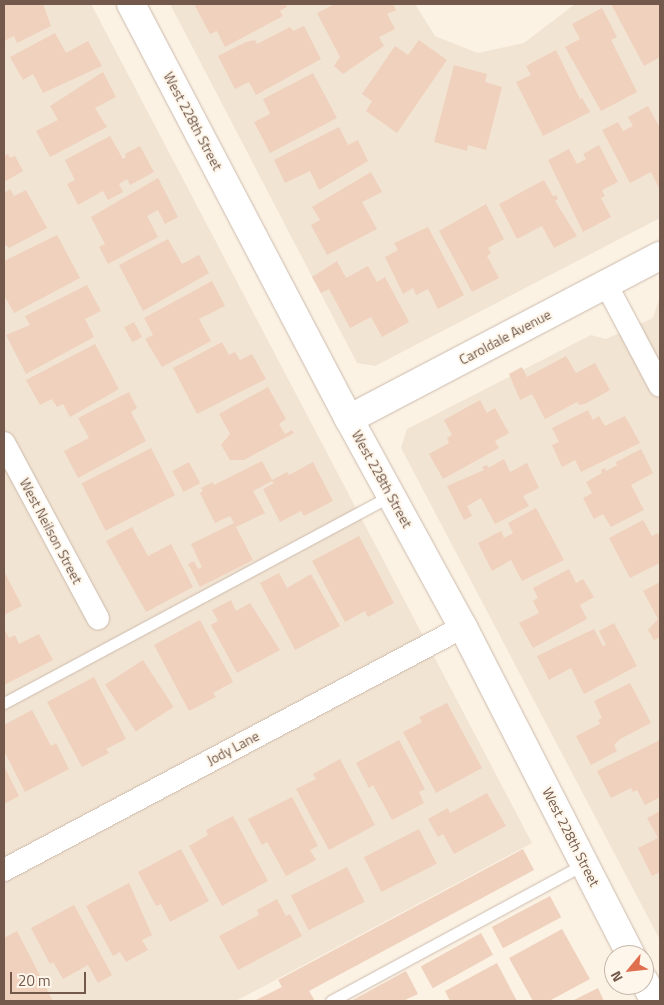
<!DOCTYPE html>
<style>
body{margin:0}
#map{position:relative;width:664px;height:1005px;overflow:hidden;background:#fbf2e4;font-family:"Titillium Web",sans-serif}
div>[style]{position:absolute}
.residential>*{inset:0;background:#f2e4d3}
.building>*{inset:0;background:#efd1bd;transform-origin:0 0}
.roads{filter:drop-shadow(0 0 1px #ccbaab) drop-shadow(0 0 1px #ccbaab)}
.lane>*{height:11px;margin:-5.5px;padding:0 5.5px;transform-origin:5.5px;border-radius:5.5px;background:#fff}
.street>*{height:22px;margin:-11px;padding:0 11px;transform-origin:11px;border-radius:11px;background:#fff}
.secondary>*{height:28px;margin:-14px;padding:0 14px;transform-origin:14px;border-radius:14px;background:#fff}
span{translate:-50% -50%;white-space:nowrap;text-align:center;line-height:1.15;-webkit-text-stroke:4px #fef6ea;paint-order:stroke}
.street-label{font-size:14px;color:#72594b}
.frame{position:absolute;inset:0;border:5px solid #72594b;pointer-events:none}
.north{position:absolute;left:604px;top:945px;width:50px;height:50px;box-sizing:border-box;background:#fef6ea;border:1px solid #c6b7aa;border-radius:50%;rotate:242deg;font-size:14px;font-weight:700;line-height:20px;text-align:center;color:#72594b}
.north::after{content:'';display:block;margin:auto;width:18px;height:22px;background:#df6f4e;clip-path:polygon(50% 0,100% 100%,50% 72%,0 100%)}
.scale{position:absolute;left:10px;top:972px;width:76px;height:22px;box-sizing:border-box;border:2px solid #72594b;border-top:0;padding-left:6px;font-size:15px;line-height:18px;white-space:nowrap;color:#72594b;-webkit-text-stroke:4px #fef6ea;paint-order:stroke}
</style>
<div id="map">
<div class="residential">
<i style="clip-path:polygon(4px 4px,91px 4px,532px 843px,236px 1001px,4px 1001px)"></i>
<i style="clip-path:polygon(170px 4px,415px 4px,435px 36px,478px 53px,524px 43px,575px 4px,660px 4px,660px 218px,375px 366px,357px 363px)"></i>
<i style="clip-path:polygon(660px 296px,660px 940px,401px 448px,407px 429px,591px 335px,606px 339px,653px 318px)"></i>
</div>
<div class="building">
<i style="clip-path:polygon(4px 4px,43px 4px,51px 26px,17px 43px,14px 36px,4px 41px)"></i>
<i style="clip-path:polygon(194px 4px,285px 4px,287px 7px,280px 11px,283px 16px,225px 47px,217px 31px,210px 34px)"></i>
<i style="clip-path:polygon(335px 4px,393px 4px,396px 10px,387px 14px,395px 29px,379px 37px,384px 46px,343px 74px,334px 66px,340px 57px,317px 13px)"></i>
<i style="clip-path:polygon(611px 4px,660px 4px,660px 57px,644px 66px)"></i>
<i style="clip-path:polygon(602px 8px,617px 37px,611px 40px,637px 92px,601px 111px,565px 47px,580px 39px,572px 24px)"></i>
<i style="clip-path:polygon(304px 26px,321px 59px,256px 95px,249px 82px,235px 89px,218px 56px,246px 42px,255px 40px,257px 44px,290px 27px,293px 31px)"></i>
<i style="clip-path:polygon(55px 33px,66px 53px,88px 41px,102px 66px,43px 93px,33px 74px,23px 80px,10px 57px)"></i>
<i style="clip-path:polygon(419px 40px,447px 60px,397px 133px,366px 111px,372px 101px,362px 94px,395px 46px,408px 55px)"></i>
<i style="clip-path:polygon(556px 50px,580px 99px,582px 98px,590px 112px,543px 136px,516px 82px,531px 75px,526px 66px)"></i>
<i style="clip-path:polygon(454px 65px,487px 74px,485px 82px,502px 87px,486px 150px,468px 145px,467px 151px,434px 142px)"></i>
<i style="clip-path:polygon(103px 72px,116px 97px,95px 108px,107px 127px,50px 157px,36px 131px,58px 120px,50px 106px)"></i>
<i style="clip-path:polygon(313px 73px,337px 118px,270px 153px,254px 122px,270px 114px,263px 99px)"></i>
<i style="clip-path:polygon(648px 106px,660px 128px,660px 190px,651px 172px,630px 183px,602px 130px,618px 122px,623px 131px,633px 126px,628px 117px)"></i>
<i style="clip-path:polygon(339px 127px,348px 145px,358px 140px,368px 161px,319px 190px,310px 171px,285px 183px,274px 160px)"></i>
<i style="clip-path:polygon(110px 136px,123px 159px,126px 157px,125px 154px,140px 146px,154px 172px,130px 185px,127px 179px,119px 184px,123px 192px,108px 200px,103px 191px,78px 205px,67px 184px,75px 180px,65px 160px)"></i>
<i style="clip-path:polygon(599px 145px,618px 182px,602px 190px,605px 196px,601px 198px,611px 217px,583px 232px,548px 160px,569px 149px,577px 164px,586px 159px,583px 154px)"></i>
<i style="clip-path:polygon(8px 154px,10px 158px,15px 156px,23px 171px,4px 182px,4px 156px)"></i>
<i style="clip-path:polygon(371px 172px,382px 192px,362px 202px,377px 229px,327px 255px,311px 225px,320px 220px,312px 207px)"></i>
<i style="clip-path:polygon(158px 178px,178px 217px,165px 224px,158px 210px,147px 216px,158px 237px,108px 264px,99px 247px,105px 244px,91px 217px)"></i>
<i style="clip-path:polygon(544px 180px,553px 196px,556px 195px,558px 199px,555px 201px,577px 236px,554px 248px,542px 226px,517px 239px,499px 204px)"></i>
<i style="clip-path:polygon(10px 189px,14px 196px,26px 190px,47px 228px,9px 248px,4px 244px,4px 193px)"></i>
<i style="clip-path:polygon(486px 204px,504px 239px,488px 248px,491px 253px,487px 256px,499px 278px,472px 292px,439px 231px)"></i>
<i style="clip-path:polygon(428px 227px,464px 295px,438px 309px,428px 289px,416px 295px,413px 288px,403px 294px,385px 257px,398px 250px,394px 243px)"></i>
<i style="clip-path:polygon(57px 235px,80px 278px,14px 313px,4px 295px,4px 261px)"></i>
<i style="clip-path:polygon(168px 239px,182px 264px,199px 255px,209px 273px,143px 311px,119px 265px)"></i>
<i style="clip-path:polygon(337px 261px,346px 278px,368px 266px,377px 282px,385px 277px,409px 322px,382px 337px,371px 317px,350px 328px,329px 289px,321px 293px,312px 277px)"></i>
<i style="clip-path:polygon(212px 281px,225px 306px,199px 319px,211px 341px,162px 367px,145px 339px,153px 335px,144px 318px)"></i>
<i style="clip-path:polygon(87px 285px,101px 311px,85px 319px,94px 337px,26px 374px,6px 335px,30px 325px,25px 316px)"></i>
<i style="left:134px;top:322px;width:17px;height:11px;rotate:62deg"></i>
<i style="clip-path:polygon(222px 342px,229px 355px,235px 352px,240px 360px,252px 354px,266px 379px,197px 414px,173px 368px)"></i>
<i style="clip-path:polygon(95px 344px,119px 389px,70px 417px,63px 404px,57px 407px,52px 399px,40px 405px,26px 380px)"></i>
<i style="clip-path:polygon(566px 356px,576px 373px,595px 363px,610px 390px,585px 404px,579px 405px,577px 402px,545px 419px,532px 394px,520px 400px,509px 374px,522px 367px,527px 377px)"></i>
<i style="clip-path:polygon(268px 387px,286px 419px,279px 424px,285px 434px,292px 430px,294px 433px,244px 460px,230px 460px,221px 445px,230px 434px,219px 414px)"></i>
<i style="clip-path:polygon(129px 392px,137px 408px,131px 412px,146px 441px,78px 478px,64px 451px,89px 438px,78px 418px)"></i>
<i style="clip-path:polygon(480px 400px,487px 413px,495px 408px,509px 433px,495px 441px,499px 448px,443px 479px,429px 454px,449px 443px,447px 438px,452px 435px,444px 420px)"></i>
<i style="clip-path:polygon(588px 410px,593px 420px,599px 416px,605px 426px,625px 416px,640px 443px,581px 472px,575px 460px,562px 467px,552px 445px,559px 442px,552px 428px)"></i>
<i style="left:151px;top:448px;width:53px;height:78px;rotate:63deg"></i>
<i style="clip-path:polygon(641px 449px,653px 473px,631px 485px,644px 510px,611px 527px,603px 514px,594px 519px,583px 498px,592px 493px,586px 482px,602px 473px,601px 470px,605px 468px,606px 471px,617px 465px,616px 462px)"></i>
<i style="clip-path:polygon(504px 459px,510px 472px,527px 463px,539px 488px,523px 496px,529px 506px,495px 524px,481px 498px,467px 506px,472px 516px,464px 520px,447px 486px,484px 470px,482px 467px,487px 465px,488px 468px)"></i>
<i style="clip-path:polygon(262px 461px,272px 480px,287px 472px,289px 475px,313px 462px,333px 501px,304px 516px,301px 511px,280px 522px,263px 489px,274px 483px,272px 481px,253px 491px,265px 513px,236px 527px,253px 560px,200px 587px,188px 564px,194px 561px,198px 569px,202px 567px,191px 544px,234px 523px,230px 516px,215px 523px,200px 493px,203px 491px,201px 488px,213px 482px,214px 485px)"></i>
<i style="left:189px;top:462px;width:24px;height:19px;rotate:62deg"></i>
<i style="clip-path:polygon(536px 508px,564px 560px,522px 581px,511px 560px,492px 571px,478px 543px,501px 531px,504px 538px,513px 533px,508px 523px)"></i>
<i style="clip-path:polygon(643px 520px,652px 536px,658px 533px,660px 538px,660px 563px,630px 578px,609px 538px)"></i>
<i style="clip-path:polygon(132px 527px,148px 556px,171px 544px,193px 587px,146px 612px,106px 541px)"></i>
<i style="clip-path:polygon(359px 536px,394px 603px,368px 617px,365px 611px,345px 622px,312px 561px)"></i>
<i style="clip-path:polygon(569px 569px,576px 583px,583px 579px,594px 597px,580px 605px,587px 619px,533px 648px,519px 623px,539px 613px,533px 601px,538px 598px,533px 588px)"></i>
<i style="clip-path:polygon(4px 571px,22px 606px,4px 615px)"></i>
<i style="clip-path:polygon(279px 573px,287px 588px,311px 574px,340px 626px,295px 650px,260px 583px)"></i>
<i style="clip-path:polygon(660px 582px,660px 637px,654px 640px,648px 630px,658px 619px,643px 591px)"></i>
<i style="clip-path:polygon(231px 600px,236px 611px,250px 603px,280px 650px,237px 673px,211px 625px,218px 621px,212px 610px)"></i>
<i style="clip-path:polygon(200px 620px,233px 682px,213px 693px,216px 697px,189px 711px,154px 645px)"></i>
<i style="clip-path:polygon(614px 623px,637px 666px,584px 694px,571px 668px,549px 680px,537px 656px,594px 629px,603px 646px,606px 645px,599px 631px)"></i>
<i style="clip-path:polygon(4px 628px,9px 638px,15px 635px,19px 644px,39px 634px,53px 660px,4px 685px)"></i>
<i style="left:143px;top:660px;width:56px;height:45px;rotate:57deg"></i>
<i style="clip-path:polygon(94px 677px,126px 739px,106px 749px,109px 753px,82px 767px,47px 702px)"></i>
<i style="clip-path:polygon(630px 683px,651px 723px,620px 739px,614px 745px,617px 751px,591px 765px,576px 736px,600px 724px,598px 720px,602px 718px,594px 701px)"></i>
<i style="clip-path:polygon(447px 703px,482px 768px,436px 793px,403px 732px,422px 722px,419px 717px)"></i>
<i style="clip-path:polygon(32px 710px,51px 746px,56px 743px,69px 769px,25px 792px,4px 751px,4px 725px)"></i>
<i style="clip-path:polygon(399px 740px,425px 789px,419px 792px,424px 803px,392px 820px,373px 785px,369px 788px,356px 763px)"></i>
<i style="clip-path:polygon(660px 740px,660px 797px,645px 805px,637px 790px,633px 792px,631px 788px,611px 798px,597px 771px)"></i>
<i style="clip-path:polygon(340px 759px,375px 825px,329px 850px,296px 789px,316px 779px,313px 774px)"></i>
<i style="clip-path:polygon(4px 766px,19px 796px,4px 804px)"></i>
<i style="clip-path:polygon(487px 793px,506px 826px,454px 854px,443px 834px,438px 837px,428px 819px,448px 808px,450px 813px)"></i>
<i style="clip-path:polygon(292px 797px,318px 846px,310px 850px,316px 860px,286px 876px,267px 842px,262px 845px,248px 819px)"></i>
<i style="clip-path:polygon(660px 811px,660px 872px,652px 876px,638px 848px,658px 838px,647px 818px)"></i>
<i style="clip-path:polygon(233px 816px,268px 881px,222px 906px,189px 846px,208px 835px,206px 830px)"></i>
<i style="left:419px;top:829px;width:39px;height:62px;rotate:63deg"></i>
<i style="clip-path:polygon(181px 849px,209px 901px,170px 922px,161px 904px,156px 906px,138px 872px)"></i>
<i style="clip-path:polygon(523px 849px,534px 870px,309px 991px,315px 1001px,254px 1001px,282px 987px,278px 980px)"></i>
<i style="left:347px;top:867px;width:39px;height:63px;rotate:63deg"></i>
<i style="clip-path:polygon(129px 883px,152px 935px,142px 940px,148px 950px,126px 962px,120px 952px,113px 956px,86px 906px)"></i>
<i style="left:550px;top:896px;width:24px;height:66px;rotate:62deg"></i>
<i style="clip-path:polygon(277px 899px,286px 916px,290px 914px,302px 936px,238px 970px,219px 936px,259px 915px,257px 910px)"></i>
<i style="clip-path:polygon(74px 905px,112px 975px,98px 983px,88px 965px,63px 979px,53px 962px,50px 964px,31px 928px)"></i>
<i style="clip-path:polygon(562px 929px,590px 979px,549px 1001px,533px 1001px,509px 958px)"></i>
<i style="clip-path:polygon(17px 931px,53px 1001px,4px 1001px,4px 938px)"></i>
<i style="left:481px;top:933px;width:25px;height:69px;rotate:61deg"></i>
<i style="clip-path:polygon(497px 963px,517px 1001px,450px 1001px,445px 991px)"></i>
<i style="clip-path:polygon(406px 971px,418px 994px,403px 1001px,351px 1001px)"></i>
<i style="clip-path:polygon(598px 988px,604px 1001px,572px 1001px)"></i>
</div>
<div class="roads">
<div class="lane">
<i style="left:4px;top:703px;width:440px;rotate:-28.2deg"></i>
<i style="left:331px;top:1001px;width:288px;rotate:-28.4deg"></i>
</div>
<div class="street">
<i style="left:606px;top:284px;width:115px;rotate:62.1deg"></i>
<i style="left:4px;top:443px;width:199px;rotate:61.8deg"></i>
<i style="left:4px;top:870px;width:519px;rotate:-27.9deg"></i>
</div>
<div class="secondary">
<i style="left:131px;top:4px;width:469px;rotate:62.3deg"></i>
<i style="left:349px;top:419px;width:237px;rotate:61.3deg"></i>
<i style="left:463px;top:627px;width:369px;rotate:62.9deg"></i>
<i style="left:349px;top:419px;width:351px;rotate:-27.7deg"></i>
<i style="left:644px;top:981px;width:23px;rotate:61deg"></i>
</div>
</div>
<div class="street-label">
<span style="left:193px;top:121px;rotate:62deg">West 228th Street</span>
<span style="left:505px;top:337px;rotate:-28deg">Caroldale Avenue</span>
<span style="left:382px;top:479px;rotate:61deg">West 228th Street</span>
<span style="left:51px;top:531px;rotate:62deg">West Neilson Street</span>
<span style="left:233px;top:748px;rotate:-28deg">Jody Lane</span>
<span style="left:571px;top:837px;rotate:63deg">West 228th Street</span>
</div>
<div class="frame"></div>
<div class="north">N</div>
<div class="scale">20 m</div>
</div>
